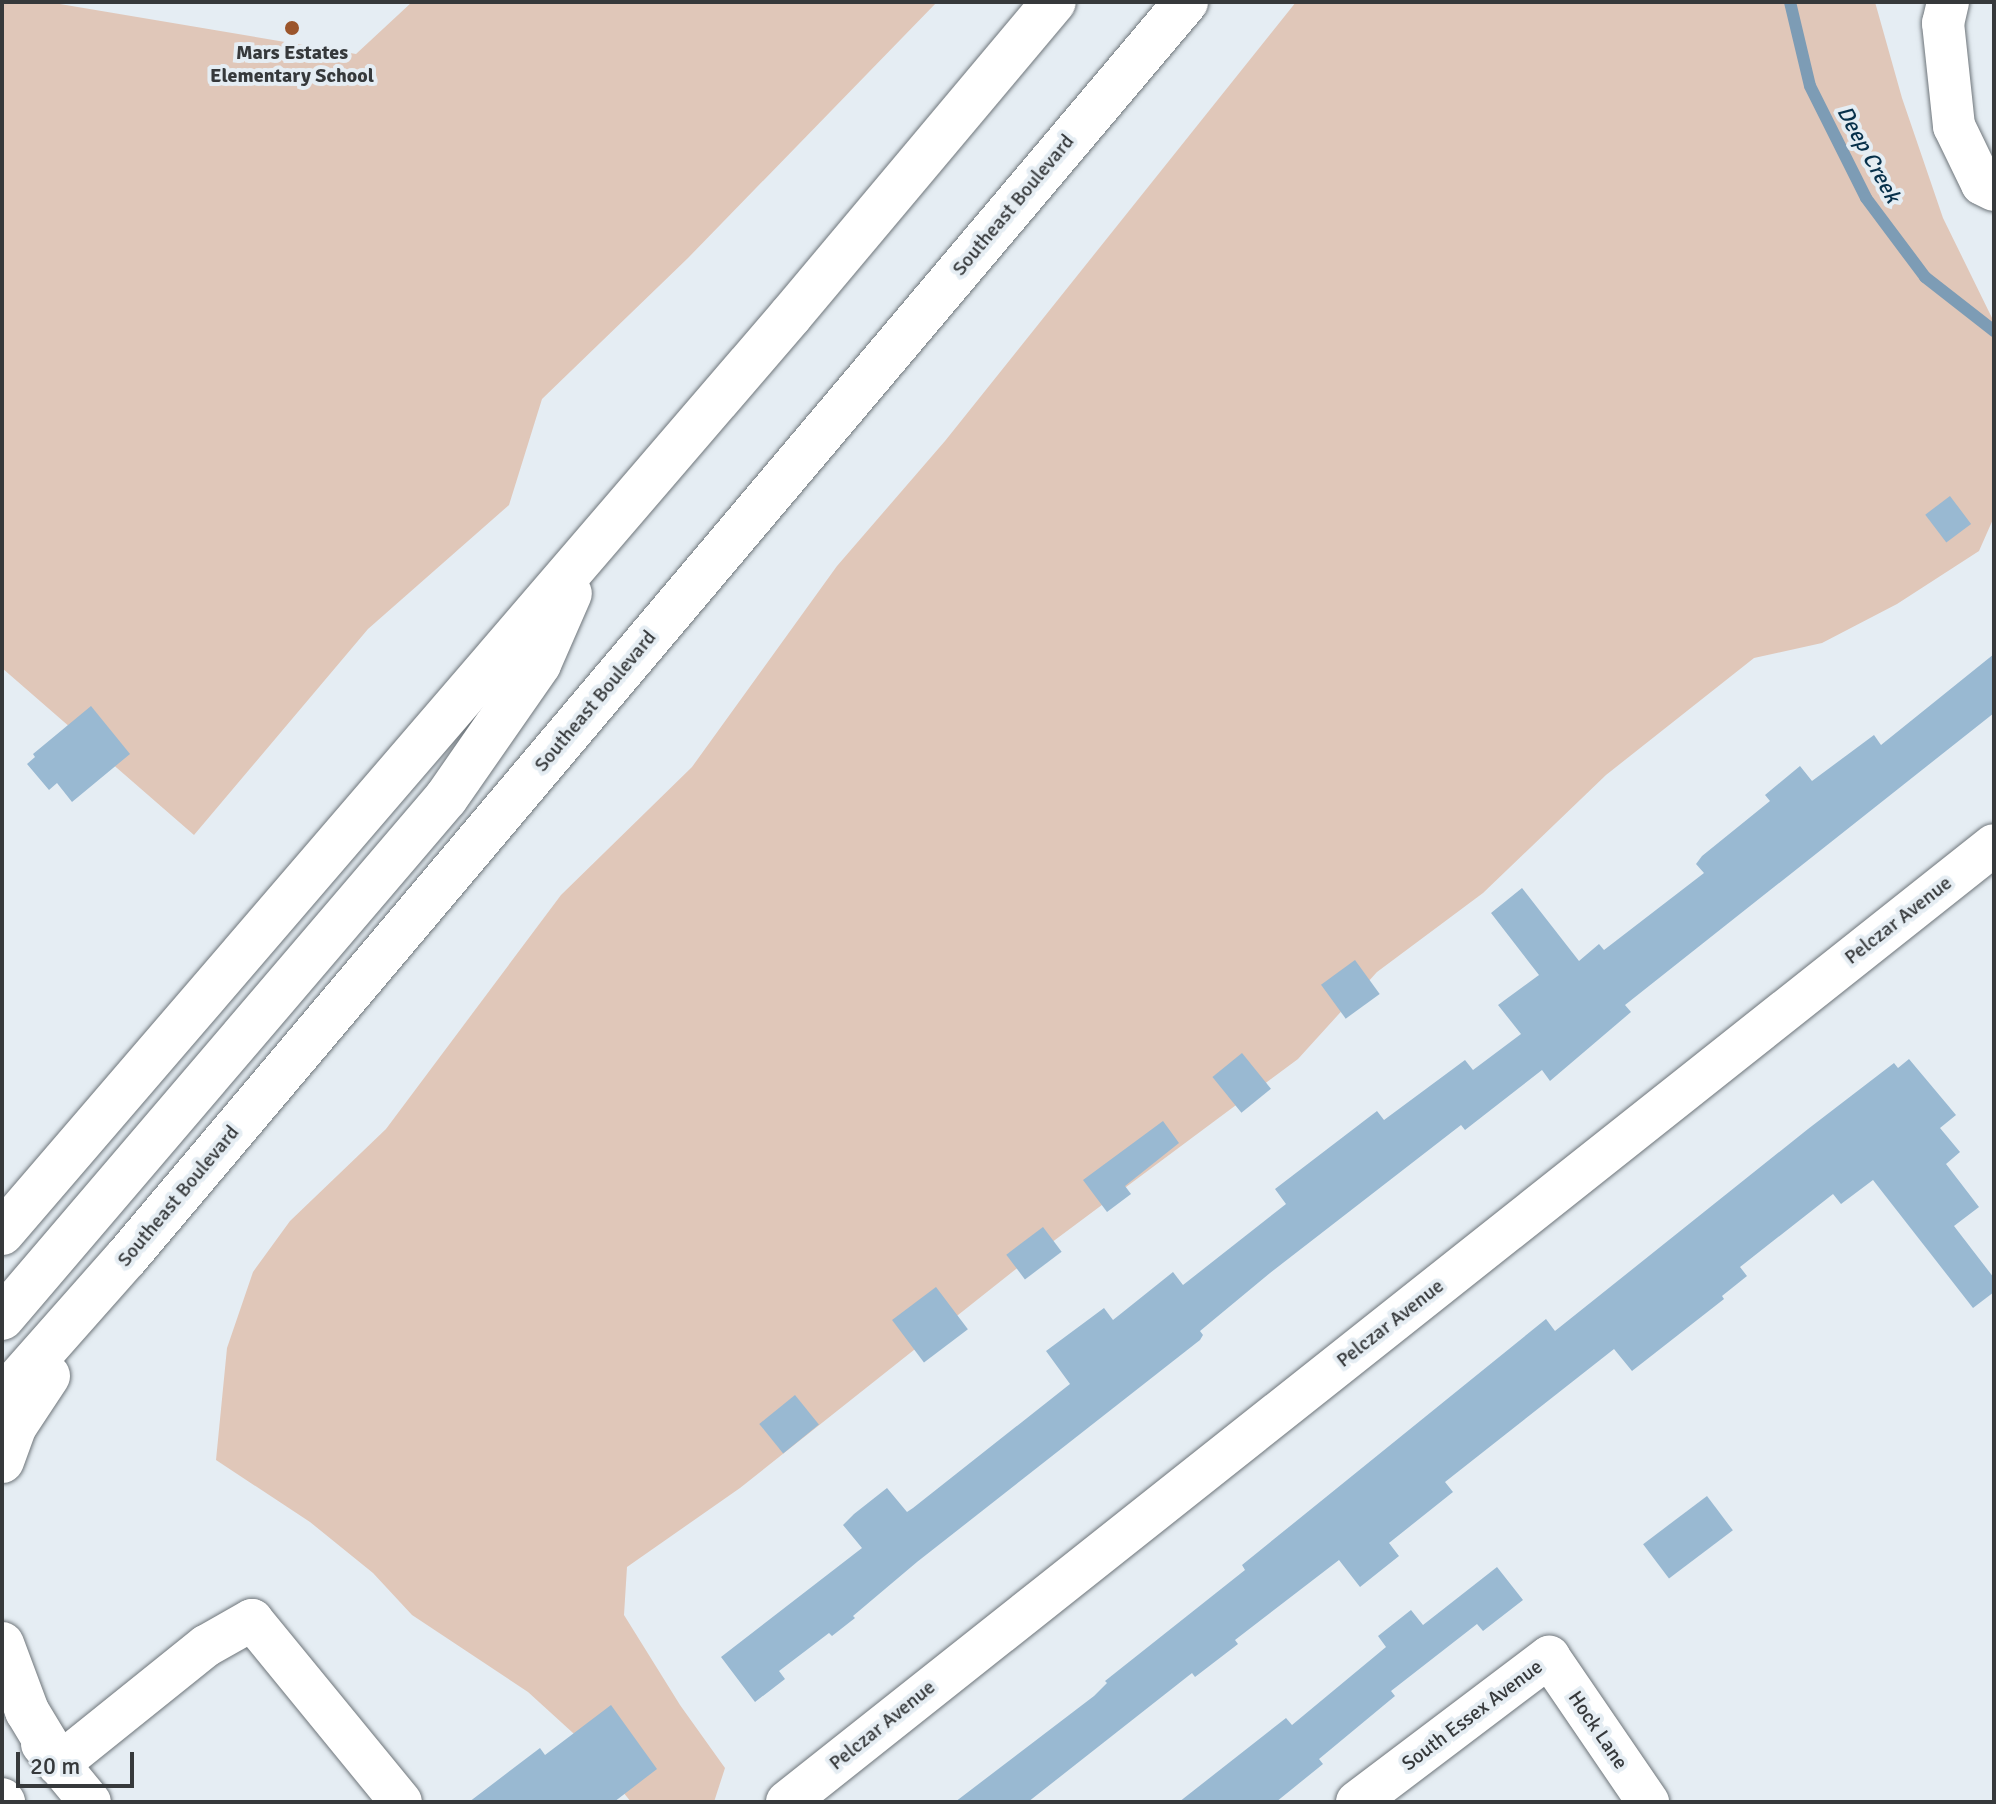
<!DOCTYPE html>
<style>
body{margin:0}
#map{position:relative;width:1996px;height:1804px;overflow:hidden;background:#e5edf3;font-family:Signika,sans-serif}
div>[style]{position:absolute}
.green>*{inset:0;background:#e0c7b9}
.stream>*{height:12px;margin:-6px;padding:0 6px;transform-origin:6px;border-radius:6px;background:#7d9cb5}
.building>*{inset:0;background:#99b9d2;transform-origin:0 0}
.roads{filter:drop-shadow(0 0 2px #6e757a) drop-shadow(0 0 2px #6e757a)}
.minor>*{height:42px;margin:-21px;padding:0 21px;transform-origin:21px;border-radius:21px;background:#fff}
.major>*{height:44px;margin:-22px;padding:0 22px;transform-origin:22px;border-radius:22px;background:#fff}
.dots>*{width:22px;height:22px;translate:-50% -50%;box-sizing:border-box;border:4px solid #e5edf3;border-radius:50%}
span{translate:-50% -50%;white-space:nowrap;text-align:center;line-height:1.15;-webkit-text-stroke:8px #e5edf3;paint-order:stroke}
.poi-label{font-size:20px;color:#36393b;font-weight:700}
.street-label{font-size:20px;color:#36393b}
.water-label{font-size:22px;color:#07304a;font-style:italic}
.frame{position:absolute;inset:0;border:4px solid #36393b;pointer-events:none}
.scale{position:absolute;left:16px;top:1752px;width:118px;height:36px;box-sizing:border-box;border:4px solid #36393b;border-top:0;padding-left:10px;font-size:24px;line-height:28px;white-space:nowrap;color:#36393b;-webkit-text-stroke:6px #e5edf3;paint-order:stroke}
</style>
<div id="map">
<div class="green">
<i style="clip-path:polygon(2px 2px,48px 2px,356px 54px,412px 2px,937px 2px,688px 258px,542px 399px,509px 505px,368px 629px,194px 835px,2px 668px)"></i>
<i style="clip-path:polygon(1296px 2px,1875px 2px,1902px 98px,1943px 218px,1994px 322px,1994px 517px,1979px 551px,1897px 604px,1822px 643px,1754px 658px,1606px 775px,1483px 893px,1377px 972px,1298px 1059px,1016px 1269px,740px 1488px,627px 1567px,624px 1615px,680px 1705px,725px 1768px,714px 1802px,631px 1802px,584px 1743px,528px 1692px,412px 1615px,373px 1573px,310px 1522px,216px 1460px,227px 1348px,253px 1272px,290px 1221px,386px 1129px,561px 895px,692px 767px,837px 566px,945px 441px)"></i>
</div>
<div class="stream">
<i style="left:1790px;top:2px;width:86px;rotate:76.6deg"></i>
<i style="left:1810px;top:86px;width:125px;rotate:63.4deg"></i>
<i style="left:1866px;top:198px;width:99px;rotate:53.2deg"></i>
<i style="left:1925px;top:277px;width:88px;rotate:38deg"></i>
</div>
<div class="building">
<i style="left:1950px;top:496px;width:35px;height:31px;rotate:53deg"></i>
<i style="clip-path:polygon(1994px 654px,1994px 713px,1625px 1005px,1631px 1012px,1550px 1081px,1542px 1070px,1465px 1130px,1461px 1125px,1270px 1273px,1200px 1331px,1203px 1335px,1200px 1340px,917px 1562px,853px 1616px,855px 1618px,832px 1636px,829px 1633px,779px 1671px,785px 1679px,755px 1702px,721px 1657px,862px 1548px,843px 1525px,854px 1514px,887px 1488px,907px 1512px,913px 1508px,1070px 1384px,1046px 1351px,1104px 1308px,1113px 1320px,1173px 1272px,1183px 1285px,1286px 1204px,1275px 1189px,1377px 1111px,1384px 1120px,1465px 1060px,1473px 1070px,1521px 1034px,1498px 1005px,1539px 975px,1491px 913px,1522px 888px,1579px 961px,1599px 944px,1604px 950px,1704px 873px,1696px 864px,1702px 856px,1770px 801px,1765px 795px,1800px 766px,1812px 781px,1874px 735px,1881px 745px)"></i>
<i style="clip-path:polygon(91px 706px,130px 754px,72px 802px,57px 783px,49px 790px,27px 764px,35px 757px,33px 754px)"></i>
<i style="left:1355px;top:960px;width:42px;height:42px;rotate:54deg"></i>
<i style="left:1242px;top:1053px;width:46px;height:38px;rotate:51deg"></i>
<i style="clip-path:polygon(1909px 1059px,1956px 1115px,1940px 1128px,1960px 1152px,1946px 1164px,1979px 1207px,1954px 1226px,1994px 1278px,1994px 1292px,1973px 1308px,1873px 1180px,1841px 1204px,1833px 1194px,1740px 1267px,1747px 1276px,1722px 1296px,1724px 1299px,1632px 1371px,1614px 1349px,1445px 1482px,1453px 1492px,1389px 1543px,1399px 1556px,1360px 1587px,1339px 1560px,1235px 1640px,1238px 1644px,1195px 1677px,1192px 1673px,1028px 1802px,955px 1802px,1094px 1696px,1107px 1683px,1105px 1681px,1245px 1570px,1242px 1565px,1546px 1319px,1555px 1331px,1808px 1129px,1894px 1063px,1898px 1068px)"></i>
<i style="clip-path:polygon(1163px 1121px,1179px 1143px,1125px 1186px,1131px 1194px,1107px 1212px,1083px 1180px)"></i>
<i style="left:1043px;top:1227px;width:31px;height:46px;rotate:53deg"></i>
<i style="left:936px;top:1287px;width:53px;height:55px;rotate:53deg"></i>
<i style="left:795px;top:1395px;width:38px;height:46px;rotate:51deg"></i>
<i style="left:1707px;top:1496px;width:43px;height:80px;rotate:53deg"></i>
<i style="clip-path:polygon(1497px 1567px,1523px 1600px,1483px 1631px,1477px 1624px,1391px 1691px,1395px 1696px,1319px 1759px,1323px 1764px,1276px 1802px,1179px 1802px,1286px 1718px,1292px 1725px,1386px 1647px,1378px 1636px,1411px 1610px,1423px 1625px)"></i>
<i style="clip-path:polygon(611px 1705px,657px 1769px,614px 1802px,469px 1802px,540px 1748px,545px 1755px)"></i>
</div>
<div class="roads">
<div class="minor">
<i style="left:1948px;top:2px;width:22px;rotate:103deg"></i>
<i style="left:1943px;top:23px;width:104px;rotate:83.9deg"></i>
<i style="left:1954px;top:126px;width:64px;rotate:64.2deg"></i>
<i style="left:1982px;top:184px;width:13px;rotate:27deg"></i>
<i style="left:42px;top:1744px;width:75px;rotate:50.4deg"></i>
<i style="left:59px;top:1764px;width:189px;rotate:-38.8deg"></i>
<i style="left:206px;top:1646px;width:53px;rotate:-29.5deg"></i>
<i style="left:252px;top:1620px;width:235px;rotate:50.7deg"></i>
<i style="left:2px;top:1799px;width:4px;rotate:56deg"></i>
<i style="left:787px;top:1802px;width:1540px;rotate:-38.41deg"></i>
<i style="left:1357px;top:1802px;width:241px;rotate:-37.1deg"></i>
<i style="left:1549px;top:1657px;width:176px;rotate:55.7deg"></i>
</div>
<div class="major">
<i style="left:2px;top:1233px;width:1210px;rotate:-49.32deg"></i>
<i style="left:791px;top:315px;width:409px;rotate:-50deg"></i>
<i style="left:2px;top:1318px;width:684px;rotate:-49.51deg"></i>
<i style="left:446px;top:798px;width:163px;rotate:-55.2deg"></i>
<i style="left:539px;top:664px;width:77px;rotate:-66.4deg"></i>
<i style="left:2px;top:1398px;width:187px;rotate:-48.5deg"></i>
<i style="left:126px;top:1258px;width:1644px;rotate:-49.84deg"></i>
<i style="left:2px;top:1461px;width:37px;rotate:-70deg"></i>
<i style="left:15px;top:1426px;width:60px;rotate:-56.6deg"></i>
<i style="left:2px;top:1644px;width:72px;rotate:69.5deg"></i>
<i style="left:27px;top:1711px;width:62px;rotate:58.9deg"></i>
</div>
</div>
<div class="dots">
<i style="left:292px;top:28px;background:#9b552b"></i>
</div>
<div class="poi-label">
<span style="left:292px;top:64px">Mars Estates<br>Elementary School</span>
</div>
<div class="street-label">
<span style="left:1013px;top:205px;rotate:-50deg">Southeast Boulevard</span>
<span style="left:595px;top:701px;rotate:-50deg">Southeast Boulevard</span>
<span style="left:1898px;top:920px;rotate:-38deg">Pelczar Avenue</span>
<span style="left:178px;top:1196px;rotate:-50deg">Southeast Boulevard</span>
<span style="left:1390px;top:1323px;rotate:-38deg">Pelczar Avenue</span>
<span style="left:1472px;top:1715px;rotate:-37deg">South Essex Avenue</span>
<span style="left:882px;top:1725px;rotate:-39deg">Pelczar Avenue</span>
<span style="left:1598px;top:1730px;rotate:56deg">Hock Lane</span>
</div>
<div class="water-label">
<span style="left:1869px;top:154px;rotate:61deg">Deep Creek</span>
</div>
<div class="frame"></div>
<div class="scale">20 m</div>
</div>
